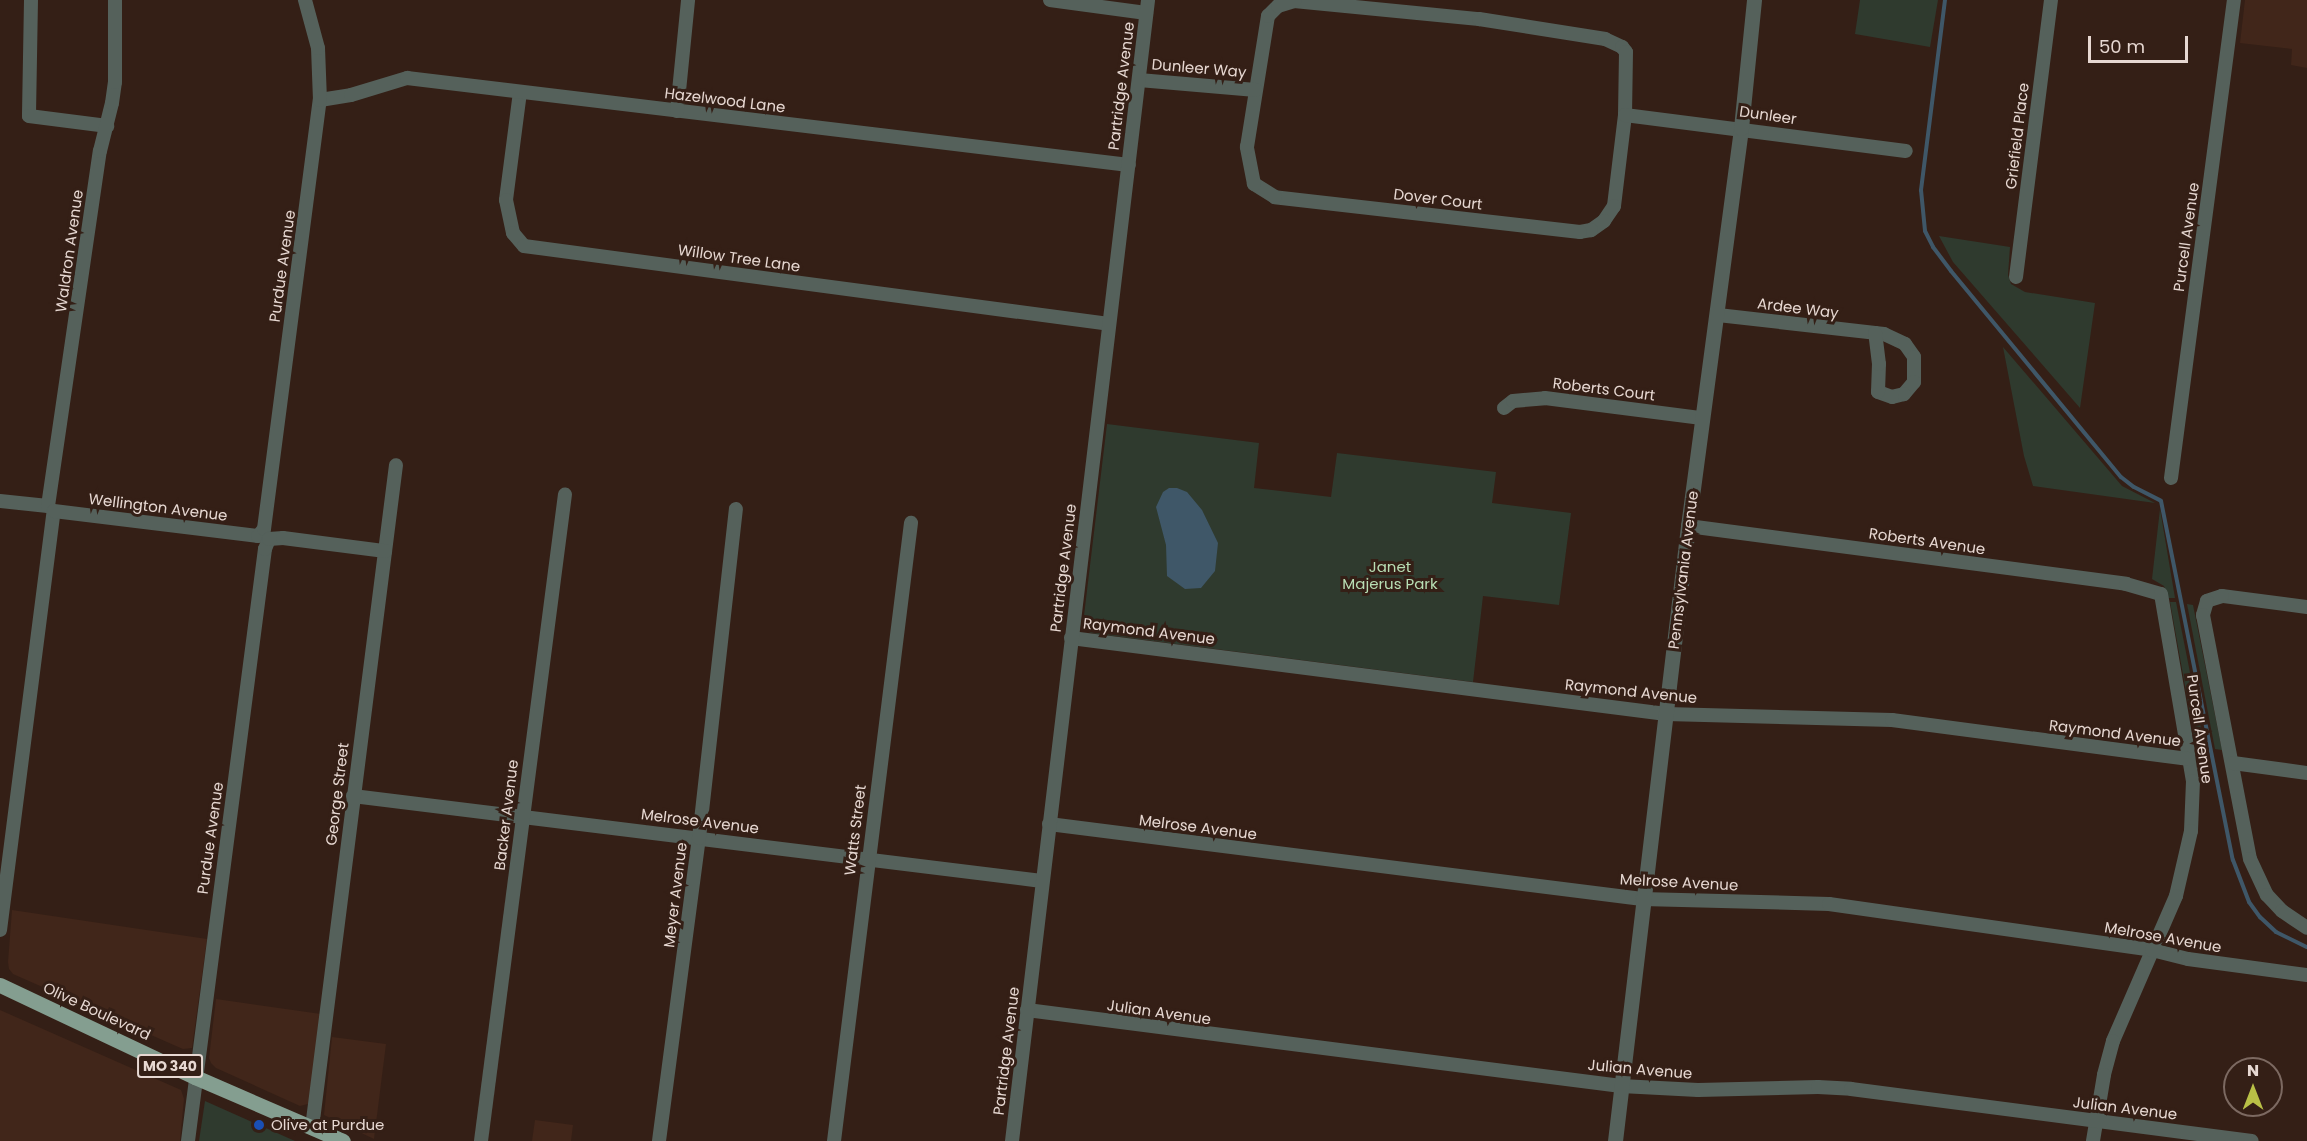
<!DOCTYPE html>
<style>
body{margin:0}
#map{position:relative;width:2307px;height:1141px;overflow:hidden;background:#341f16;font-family:Poppins,sans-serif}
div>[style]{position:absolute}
.built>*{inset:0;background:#41261a}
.green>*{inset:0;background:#2f3a2e}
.water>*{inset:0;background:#3f5768}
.stream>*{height:4px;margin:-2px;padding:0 2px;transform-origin:2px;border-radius:2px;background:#3f5768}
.minor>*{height:14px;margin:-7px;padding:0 7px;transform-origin:7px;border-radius:7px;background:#55615b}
.tertiary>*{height:15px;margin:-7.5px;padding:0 7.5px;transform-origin:7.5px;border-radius:7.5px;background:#55615b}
.primary>*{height:15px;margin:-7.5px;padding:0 7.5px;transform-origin:7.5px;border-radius:7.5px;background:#849e90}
.dots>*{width:16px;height:16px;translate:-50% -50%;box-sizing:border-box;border:3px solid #341f16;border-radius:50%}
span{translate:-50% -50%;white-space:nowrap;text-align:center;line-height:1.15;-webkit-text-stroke:6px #341f16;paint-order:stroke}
.shield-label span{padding:2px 4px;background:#341f16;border:2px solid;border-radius:4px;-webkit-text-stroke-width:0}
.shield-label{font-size:14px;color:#e7d8d2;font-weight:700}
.street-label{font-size:15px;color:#e7d8d2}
.park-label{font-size:15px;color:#b8deb4}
.poi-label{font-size:15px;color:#e7d8d2}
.left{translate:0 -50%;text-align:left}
.north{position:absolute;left:2223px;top:1057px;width:60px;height:60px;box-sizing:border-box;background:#341f16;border:2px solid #7c6961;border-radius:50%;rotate:0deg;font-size:16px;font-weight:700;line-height:24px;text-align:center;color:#e7d8d2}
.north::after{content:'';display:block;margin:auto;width:21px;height:27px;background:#b9c046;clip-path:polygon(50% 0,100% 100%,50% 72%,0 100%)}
.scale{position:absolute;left:2088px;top:36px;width:100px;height:27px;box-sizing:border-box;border:3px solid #e7d8d2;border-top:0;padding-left:8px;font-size:18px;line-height:21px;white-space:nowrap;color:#e7d8d2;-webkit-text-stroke:4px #341f16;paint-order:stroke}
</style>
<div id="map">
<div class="built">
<i style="clip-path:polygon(2245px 0,2307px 0,2307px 68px,2291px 65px,2292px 49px,2240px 43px)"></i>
<i style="clip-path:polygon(12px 910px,207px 939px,192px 1048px,183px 1049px,176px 1046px,13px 974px,9px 969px,8px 962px)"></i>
<i style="clip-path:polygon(216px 999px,321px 1014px,311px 1098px,308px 1104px,300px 1106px,216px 1068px,211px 1063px,209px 1058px)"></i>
<i style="clip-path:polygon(0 1010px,181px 1090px,184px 1099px,180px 1141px,0 1141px)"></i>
<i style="clip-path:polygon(332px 1037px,386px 1044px,374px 1139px,324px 1115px)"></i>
<i style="clip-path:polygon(535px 1120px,573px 1125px,571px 1141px,532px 1141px)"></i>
</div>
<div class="green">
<i style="clip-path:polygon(1860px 0,1938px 0,1930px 47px,1855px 34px)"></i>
<i style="clip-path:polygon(1939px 236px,2010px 247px,2008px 275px,2011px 284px,2025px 292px,2095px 303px,2080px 408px,1953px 262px)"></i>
<i style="clip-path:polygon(2003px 347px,2122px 486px,2155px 503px,2033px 486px,2024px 456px)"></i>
<i style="clip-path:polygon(1107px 424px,1259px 443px,1254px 488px,1331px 497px,1337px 453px,1496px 472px,1492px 503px,1571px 513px,1559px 605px,1483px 596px,1473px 682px,1091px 633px,1085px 630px,1083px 624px)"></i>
<i style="clip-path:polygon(2160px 509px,2175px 598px,2168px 598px,2164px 586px,2152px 579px)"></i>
<i style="clip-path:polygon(2170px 602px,2176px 602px,2205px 748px,2196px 747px)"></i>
<i style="clip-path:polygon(2187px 604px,2193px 605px,2222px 750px,2215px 749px)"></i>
<i style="clip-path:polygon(205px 1101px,295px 1141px,199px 1141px)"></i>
</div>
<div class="water">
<i style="clip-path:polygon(1169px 488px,1177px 488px,1187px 492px,1202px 510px,1218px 543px,1215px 571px,1201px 588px,1185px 589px,1167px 576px,1166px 545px,1156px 507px,1163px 492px)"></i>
</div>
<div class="stream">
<i style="left:1945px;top:0;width:192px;rotate:97.2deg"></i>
<i style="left:1921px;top:190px;width:41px;rotate:84.4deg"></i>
<i style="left:1925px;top:231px;width:18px;rotate:63deg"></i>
<i style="left:1933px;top:247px;width:30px;rotate:53deg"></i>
<i style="left:1951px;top:271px;width:267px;rotate:50.5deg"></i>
<i style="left:2121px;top:477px;width:16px;rotate:38deg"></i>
<i style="left:2134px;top:487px;width:30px;rotate:27deg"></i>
<i style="left:2161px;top:501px;width:366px;rotate:78.7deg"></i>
<i style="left:2233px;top:860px;width:45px;rotate:69.1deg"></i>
<i style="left:2249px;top:902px;width:19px;rotate:54deg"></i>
<i style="left:2260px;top:917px;width:22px;rotate:43deg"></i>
<i style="left:2276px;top:932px;width:34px;rotate:26deg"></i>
</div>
<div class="minor">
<i style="left:31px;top:0;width:116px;rotate:91deg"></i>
<i style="left:29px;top:116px;width:79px;rotate:7.3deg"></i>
<i style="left:1050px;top:0;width:97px;rotate:7.7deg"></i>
<i style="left:1294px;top:1px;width:186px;rotate:5.6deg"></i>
<i style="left:1479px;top:19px;width:128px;rotate:9deg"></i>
<i style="left:1605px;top:39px;width:19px;rotate:25deg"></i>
<i style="left:1622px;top:47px;width:6px;rotate:51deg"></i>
<i style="left:1626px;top:52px;width:63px;rotate:90.9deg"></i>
<i style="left:1625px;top:115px;width:92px;rotate:96.9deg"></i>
<i style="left:1614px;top:206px;width:18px;rotate:124deg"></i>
<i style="left:1604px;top:221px;width:16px;rotate:145deg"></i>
<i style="left:1591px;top:230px;width:11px;rotate:170deg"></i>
<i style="left:1580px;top:232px;width:307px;rotate:-173.5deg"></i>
<i style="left:1275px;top:197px;width:25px;rotate:-148deg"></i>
<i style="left:1254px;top:184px;width:38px;rotate:-101deg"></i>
<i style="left:1247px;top:147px;width:133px;rotate:-80.9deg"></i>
<i style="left:1268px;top:16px;width:14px;rotate:-45deg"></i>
<i style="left:1278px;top:6px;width:17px;rotate:-17deg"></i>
<i style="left:1139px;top:80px;width:117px;rotate:4.9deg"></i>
<i style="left:520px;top:92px;width:109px;rotate:97.4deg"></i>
<i style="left:506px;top:200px;width:34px;rotate:78deg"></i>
<i style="left:513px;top:233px;width:17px;rotate:50deg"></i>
<i style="left:524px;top:246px;width:590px;rotate:7.59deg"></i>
<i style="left:320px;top:100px;width:31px;rotate:-9deg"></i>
<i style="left:351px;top:95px;width:59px;rotate:-16.9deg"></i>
<i style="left:407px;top:78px;width:727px;rotate:6.87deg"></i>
<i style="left:677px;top:111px;width:112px;rotate:-84.3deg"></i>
<i style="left:1625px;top:115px;width:283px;rotate:7.3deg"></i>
<i style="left:2016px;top:277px;width:279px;rotate:-82.8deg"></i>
<i style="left:1718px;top:315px;width:158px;rotate:6.5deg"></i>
<i style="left:1875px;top:333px;width:9px;rotate:6deg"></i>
<i style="left:1884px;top:334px;width:23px;rotate:25deg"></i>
<i style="left:1905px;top:344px;width:16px;rotate:55deg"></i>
<i style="left:1914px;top:357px;width:25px;rotate:90deg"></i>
<i style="left:1914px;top:382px;width:16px;rotate:130deg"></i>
<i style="left:1904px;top:394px;width:12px;rotate:166deg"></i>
<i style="left:1892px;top:397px;width:15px;rotate:-160deg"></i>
<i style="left:1878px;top:392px;width:28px;rotate:-88deg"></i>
<i style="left:1879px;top:364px;width:31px;rotate:-97deg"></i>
<i style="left:1504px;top:408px;width:11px;rotate:-38deg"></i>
<i style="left:1513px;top:401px;width:32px;rotate:-5deg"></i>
<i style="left:1545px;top:398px;width:158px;rotate:7.3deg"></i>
<i style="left:2171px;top:478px;width:482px;rotate:-82.5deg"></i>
<i style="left:0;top:501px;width:48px;rotate:5.9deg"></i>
<i style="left:48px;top:506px;width:359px;rotate:-81.7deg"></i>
<i style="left:100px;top:151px;width:49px;rotate:-76deg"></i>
<i style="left:112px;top:103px;width:21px;rotate:-82deg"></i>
<i style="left:115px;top:82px;width:82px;rotate:-90deg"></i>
<i style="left:1688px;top:526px;width:442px;rotate:7.5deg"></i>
<i style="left:2126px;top:584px;width:36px;rotate:16deg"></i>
<i style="left:2161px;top:594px;width:190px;rotate:80.3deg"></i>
<i style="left:2193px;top:781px;width:50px;rotate:92.3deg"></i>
<i style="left:2191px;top:831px;width:67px;rotate:103deg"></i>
<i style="left:2176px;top:896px;width:158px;rotate:113.5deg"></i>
<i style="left:2113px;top:1041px;width:35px;rotate:105deg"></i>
<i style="left:2104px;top:1075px;width:67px;rotate:99.5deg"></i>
<i style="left:2307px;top:607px;width:86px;rotate:-172.6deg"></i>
<i style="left:2222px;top:596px;width:16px;rotate:162deg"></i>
<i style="left:2207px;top:601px;width:15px;rotate:106deg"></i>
<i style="left:2203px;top:615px;width:248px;rotate:79.1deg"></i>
<i style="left:2250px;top:859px;width:40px;rotate:65deg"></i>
<i style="left:2267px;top:895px;width:22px;rotate:47deg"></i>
<i style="left:2282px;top:911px;width:30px;rotate:34deg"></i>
<i style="left:1071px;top:638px;width:600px;rotate:7.28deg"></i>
<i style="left:1666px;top:714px;width:226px;rotate:1.5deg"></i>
<i style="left:1892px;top:720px;width:300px;rotate:7.5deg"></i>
<i style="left:2233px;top:763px;width:75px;rotate:7.7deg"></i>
<i style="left:353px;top:796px;width:694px;rotate:7.03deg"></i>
<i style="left:1049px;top:824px;width:598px;rotate:7.21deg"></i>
<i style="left:1642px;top:899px;width:187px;rotate:1.5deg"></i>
<i style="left:1829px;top:904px;width:326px;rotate:8.1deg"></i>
<i style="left:2152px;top:950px;width:37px;rotate:14deg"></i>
<i style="left:2188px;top:959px;width:120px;rotate:7.7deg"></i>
<i style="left:0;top:930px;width:422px;rotate:-82.7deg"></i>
<i style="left:54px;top:511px;width:206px;rotate:7deg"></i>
<i style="left:258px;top:536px;width:9px;rotate:-49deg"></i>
<i style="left:264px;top:529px;width:433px;rotate:-82.6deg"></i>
<i style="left:320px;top:100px;width:52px;rotate:-92.2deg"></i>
<i style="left:318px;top:48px;width:50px;rotate:-105.2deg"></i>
<i style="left:1027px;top:1010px;width:599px;rotate:7.29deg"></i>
<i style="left:1621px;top:1086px;width:77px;rotate:3deg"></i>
<i style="left:1698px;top:1090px;width:120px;rotate:-1.4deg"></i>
<i style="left:1818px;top:1087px;width:33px;rotate:3deg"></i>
<i style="left:1851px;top:1089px;width:404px;rotate:7.4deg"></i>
<i style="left:312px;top:1128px;width:668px;rotate:-82.78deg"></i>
<i style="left:188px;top:1141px;width:597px;rotate:-82.59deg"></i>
<i style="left:265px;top:549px;width:11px;rotate:-68deg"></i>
<i style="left:269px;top:539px;width:14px;rotate:-4deg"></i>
<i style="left:283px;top:538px;width:103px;rotate:7.3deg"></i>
<i style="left:481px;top:1141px;width:652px;rotate:-82.6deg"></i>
<i style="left:659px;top:1141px;width:306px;rotate:-82.5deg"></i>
<i style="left:699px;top:838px;width:331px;rotate:-83.6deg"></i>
<i style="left:834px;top:1141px;width:623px;rotate:-82.9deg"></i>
<i style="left:1012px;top:1141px;width:1149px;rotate:-83.2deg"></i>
</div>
<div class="tertiary">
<i style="left:1615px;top:1141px;width:619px;rotate:-83.23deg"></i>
<i style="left:1688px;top:526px;width:402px;rotate:-82.4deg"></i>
<i style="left:1741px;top:128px;width:129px;rotate:-84.2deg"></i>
</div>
<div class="primary">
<i style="left:0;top:985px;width:216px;rotate:25.3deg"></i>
<i style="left:195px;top:1077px;width:161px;rotate:23.4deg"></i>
</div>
<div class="dots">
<i style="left:259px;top:1125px;background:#1a4fb4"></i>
</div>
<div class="shield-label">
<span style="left:170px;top:1066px">MO 340</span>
</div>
<div class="street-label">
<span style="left:1199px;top:68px;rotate:5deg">Dunleer Way</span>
<span style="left:1121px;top:86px;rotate:-83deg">Partridge Avenue</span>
<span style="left:725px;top:100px;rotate:7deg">Hazelwood Lane</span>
<span style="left:1768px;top:115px;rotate:8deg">Dunleer</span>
<span style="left:2017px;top:136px;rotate:-83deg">Griefield Place</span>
<span style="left:1438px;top:199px;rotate:7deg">Dover Court</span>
<span style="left:2186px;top:237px;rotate:-82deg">Purcell Avenue</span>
<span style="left:69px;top:251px;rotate:-82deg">Waldron Avenue</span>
<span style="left:739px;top:258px;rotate:8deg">Willow Tree Lane</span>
<span style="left:282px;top:266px;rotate:-82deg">Purdue Avenue</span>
<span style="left:1798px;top:308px;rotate:7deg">Ardee Way</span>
<span style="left:1604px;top:389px;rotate:7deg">Roberts Court</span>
<span style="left:158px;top:507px;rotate:7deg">Wellington Avenue</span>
<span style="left:1927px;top:541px;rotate:8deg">Roberts Avenue</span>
<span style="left:1063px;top:568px;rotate:-83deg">Partridge Avenue</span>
<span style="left:1683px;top:570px;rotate:-83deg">Pennsylvania Avenue</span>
<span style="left:1149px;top:631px;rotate:7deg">Raymond Avenue</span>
<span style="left:1631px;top:691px;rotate:6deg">Raymond Avenue</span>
<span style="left:2200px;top:729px;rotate:82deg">Purcell Avenue</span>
<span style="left:2115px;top:733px;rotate:7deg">Raymond Avenue</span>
<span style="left:337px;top:794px;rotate:-83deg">George Street</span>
<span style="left:506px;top:815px;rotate:-83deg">Backer Avenue</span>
<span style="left:700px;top:821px;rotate:7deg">Melrose Avenue</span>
<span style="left:1198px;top:827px;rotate:7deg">Melrose Avenue</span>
<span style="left:855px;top:830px;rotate:-83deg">Watts Street</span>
<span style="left:210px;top:838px;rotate:-82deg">Purdue Avenue</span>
<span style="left:1679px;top:882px;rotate:3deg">Melrose Avenue</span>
<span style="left:675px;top:895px;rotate:-83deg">Meyer Avenue</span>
<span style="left:2163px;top:937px;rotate:10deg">Melrose Avenue</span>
<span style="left:97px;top:1011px;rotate:25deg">Olive Boulevard</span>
<span style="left:1159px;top:1012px;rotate:8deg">Julian Avenue</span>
<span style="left:1006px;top:1051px;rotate:-83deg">Partridge Avenue</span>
<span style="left:1640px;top:1069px;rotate:5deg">Julian Avenue</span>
<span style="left:2125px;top:1108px;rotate:7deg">Julian Avenue</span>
</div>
<div class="park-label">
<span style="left:1390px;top:575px">Janet<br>Majerus Park</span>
</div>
<div class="poi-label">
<span class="left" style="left:271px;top:1125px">Olive at Purdue</span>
</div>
<div class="north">N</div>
<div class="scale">50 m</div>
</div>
